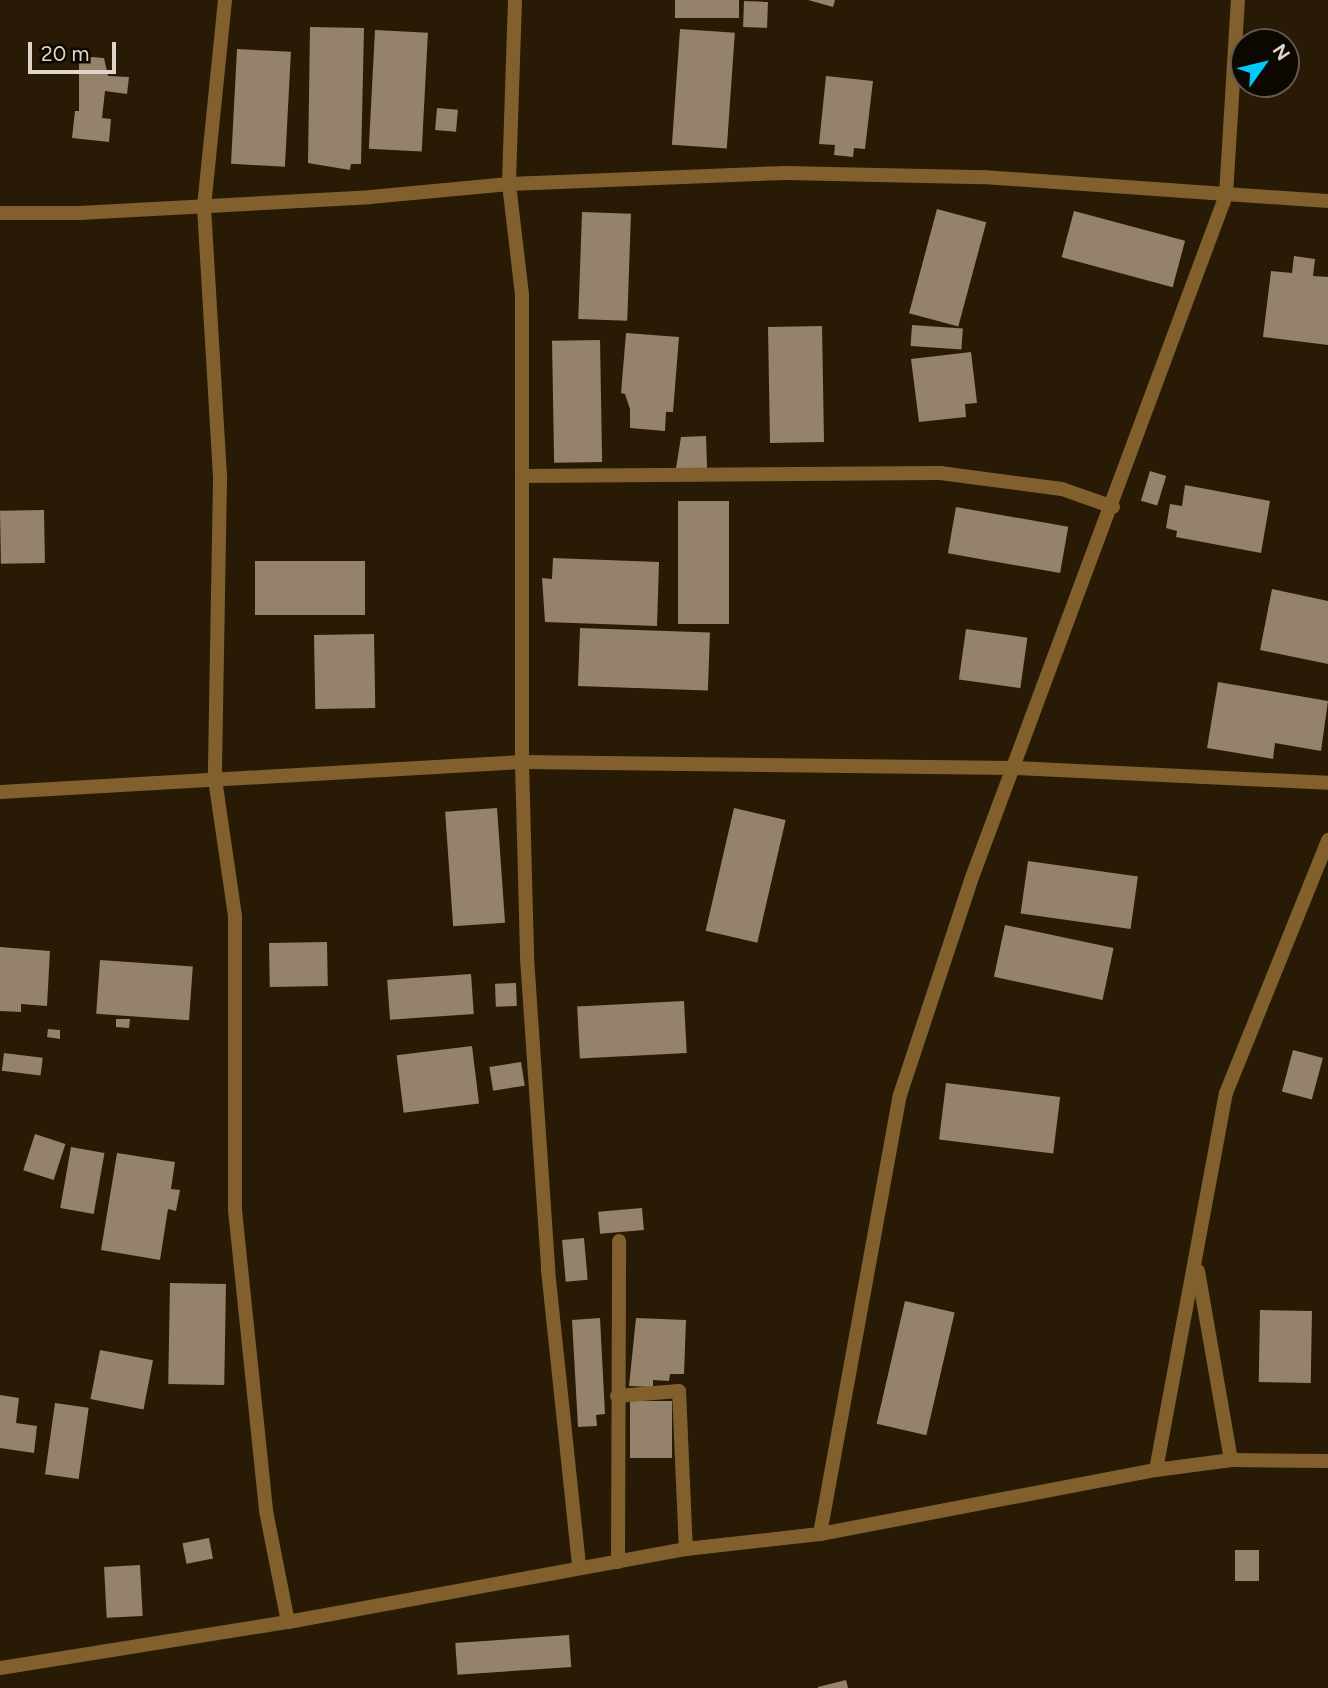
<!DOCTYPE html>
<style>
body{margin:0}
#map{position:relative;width:1328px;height:1688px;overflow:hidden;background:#291a05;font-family:Figtree,sans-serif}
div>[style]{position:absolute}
.building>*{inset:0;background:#94826a;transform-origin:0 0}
.service>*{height:14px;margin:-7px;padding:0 7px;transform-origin:7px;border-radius:7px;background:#82602d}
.minor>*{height:14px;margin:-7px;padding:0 7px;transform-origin:7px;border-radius:7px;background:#82602d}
.tertiary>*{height:14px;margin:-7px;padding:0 7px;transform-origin:7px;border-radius:7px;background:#82602d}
span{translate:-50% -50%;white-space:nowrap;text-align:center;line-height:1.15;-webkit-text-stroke:7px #0d0702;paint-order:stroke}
.north{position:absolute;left:1230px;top:28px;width:70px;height:70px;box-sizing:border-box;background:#0d0702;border:2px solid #615951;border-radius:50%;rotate:56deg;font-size:19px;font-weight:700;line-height:28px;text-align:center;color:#dfd5c8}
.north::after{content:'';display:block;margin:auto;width:24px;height:32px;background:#00cbf8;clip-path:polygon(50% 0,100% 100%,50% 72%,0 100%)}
.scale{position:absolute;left:28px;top:42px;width:88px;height:32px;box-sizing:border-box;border:4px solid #dfd5c8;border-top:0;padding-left:9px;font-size:21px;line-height:24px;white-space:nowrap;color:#dfd5c8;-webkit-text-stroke:5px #0d0702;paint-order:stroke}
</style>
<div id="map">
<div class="building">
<i style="left:675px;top:0;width:64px;height:18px"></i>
<i style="clip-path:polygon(808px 0,835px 0,833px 7px)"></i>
<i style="left:744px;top:1px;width:24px;height:26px;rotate:2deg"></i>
<i style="clip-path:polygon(310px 27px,364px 28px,361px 164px,351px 164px,350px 170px,308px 163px)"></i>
<i style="left:680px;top:29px;width:55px;height:116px;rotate:4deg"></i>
<i style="left:375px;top:30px;width:53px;height:119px;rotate:3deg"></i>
<i style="left:237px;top:49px;width:54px;height:115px;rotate:3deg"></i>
<i style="clip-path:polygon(79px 56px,104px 58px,108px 76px,129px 77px,127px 94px,105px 91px,102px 118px,111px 119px,109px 142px,72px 138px,75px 111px,79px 111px)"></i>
<i style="clip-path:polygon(826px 76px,873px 81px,865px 149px,854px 148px,853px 157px,834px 155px,835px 145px,819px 144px)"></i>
<i style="left:437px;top:108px;width:21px;height:22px;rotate:5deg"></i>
<i style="left:937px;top:209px;width:51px;height:108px;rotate:15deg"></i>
<i style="left:1074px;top:211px;width:115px;height:48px;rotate:15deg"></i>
<i style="left:582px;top:212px;width:49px;height:107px;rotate:2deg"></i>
<i style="clip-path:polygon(1294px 256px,1315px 259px,1313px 276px,1328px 277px,1328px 345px,1263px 337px,1271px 271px,1292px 273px)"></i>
<i style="left:912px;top:325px;width:51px;height:21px;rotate:4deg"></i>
<i style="left:822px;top:326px;width:116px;height:54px;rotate:89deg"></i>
<i style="clip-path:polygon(626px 333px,679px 337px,673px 412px,666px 412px,665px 431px,630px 428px,630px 409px,625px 394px,621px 393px)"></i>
<i style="left:600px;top:340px;width:122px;height:48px;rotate:89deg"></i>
<i style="clip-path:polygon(971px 352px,977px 403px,965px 404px,966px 417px,919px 422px,911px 359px)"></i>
<i style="clip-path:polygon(706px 436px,707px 468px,676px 468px,681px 437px)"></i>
<i style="left:1150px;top:471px;width:17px;height:31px;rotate:17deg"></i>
<i style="clip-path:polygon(1185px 485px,1270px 501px,1261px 553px,1176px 537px,1177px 531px,1166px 528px,1170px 504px,1182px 506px)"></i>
<i style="left:678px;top:501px;width:51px;height:123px"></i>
<i style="left:956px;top:507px;width:114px;height:47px;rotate:10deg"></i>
<i style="left:44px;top:510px;width:53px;height:44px;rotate:89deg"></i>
<i style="clip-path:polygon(553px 558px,659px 562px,657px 626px,545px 622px,542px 578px,552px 579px)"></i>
<i style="left:365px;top:561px;width:54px;height:110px;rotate:90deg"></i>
<i style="clip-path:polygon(1272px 589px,1328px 601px,1328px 664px,1260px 650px)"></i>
<i style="left:580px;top:628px;width:130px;height:58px;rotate:2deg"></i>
<i style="left:966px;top:629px;width:62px;height:51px;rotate:8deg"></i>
<i style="left:374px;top:634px;width:74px;height:60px;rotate:89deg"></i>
<i style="clip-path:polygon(1218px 682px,1328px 701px,1321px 751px,1275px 743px,1273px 759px,1207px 748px)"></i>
<i style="left:497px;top:808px;width:115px;height:52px;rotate:86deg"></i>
<i style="left:734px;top:808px;width:53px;height:126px;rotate:13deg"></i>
<i style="left:1028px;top:861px;width:111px;height:53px;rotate:8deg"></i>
<i style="left:1005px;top:925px;width:111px;height:53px;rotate:12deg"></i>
<i style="left:327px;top:942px;width:44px;height:58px;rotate:89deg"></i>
<i style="clip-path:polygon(0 947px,50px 951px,47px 1006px,21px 1004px,21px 1012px,0 1011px)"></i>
<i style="left:100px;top:960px;width:93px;height:54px;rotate:4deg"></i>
<i style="left:471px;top:974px;width:40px;height:84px;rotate:86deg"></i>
<i style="left:516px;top:983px;width:23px;height:21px;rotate:88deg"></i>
<i style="left:684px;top:1001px;width:52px;height:107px;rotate:87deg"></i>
<i style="clip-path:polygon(116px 1019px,130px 1019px,129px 1028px,116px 1027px)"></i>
<i style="clip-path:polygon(48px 1029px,60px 1030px,60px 1039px,47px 1037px)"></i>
<i style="left:472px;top:1046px;width:58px;height:76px;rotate:83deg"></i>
<i style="left:1293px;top:1050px;width:31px;height:43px;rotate:15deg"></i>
<i style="left:4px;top:1053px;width:39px;height:18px;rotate:7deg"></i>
<i style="left:521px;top:1062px;width:24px;height:32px;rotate:81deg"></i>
<i style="left:946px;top:1083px;width:115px;height:57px;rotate:7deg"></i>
<i style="left:35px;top:1134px;width:32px;height:38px;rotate:18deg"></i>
<i style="left:71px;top:1147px;width:34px;height:62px;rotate:10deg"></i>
<i style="clip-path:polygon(117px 1153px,175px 1162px,171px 1189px,180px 1190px,176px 1211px,168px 1209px,160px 1260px,101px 1250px)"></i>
<i style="left:642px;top:1208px;width:22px;height:44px;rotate:85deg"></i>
<i style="left:584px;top:1238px;width:42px;height:22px;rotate:85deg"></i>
<i style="left:170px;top:1283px;width:56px;height:101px;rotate:1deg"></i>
<i style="left:905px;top:1301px;width:51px;height:126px;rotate:13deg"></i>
<i style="left:1260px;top:1310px;width:52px;height:72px;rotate:1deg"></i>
<i style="clip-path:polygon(600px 1318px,605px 1414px,596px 1415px,597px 1426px,578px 1427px,572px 1320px)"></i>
<i style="clip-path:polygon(636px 1318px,686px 1320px,684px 1374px,670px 1374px,669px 1381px,653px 1380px,653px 1387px,629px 1386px)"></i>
<i style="left:100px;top:1350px;width:54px;height:50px;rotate:11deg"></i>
<i style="clip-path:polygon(0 1395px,19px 1398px,16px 1423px,37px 1426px,34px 1453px,0 1448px)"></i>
<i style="left:630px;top:1401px;width:42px;height:57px"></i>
<i style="left:55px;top:1403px;width:34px;height:72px;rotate:8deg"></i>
<i style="left:209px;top:1538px;width:21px;height:27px;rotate:79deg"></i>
<i style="left:1235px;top:1550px;width:24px;height:31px"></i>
<i style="left:140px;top:1565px;width:51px;height:36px;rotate:87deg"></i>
<i style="left:569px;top:1635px;width:32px;height:114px;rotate:86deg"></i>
<i style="clip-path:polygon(846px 1680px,848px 1688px,818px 1688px,818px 1687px)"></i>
</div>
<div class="service">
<i style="left:617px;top:1396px;width:62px;rotate:-4.6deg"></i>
<i style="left:679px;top:1391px;width:158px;rotate:87.5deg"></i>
<i style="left:618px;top:1562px;width:321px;rotate:-89.8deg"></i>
</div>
<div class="minor">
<i style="left:225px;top:0;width:208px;rotate:95.8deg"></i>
<i style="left:204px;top:207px;width:273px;rotate:86.6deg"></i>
<i style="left:220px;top:480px;width:299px;rotate:91deg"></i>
<i style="left:215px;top:779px;width:138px;rotate:81.7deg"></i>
<i style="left:235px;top:916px;width:294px;rotate:90deg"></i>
<i style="left:235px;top:1210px;width:303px;rotate:84.1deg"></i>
<i style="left:266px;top:1511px;width:113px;rotate:78.8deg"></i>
<i style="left:515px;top:0;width:184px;rotate:91.9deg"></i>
<i style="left:509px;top:184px;width:111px;rotate:83.3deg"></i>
<i style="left:522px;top:294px;width:468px;rotate:90deg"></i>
<i style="left:522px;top:762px;width:196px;rotate:88.5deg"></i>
<i style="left:527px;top:958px;width:313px;rotate:86.1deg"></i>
<i style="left:548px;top:1270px;width:299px;rotate:84deg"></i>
<i style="left:0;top:213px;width:79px"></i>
<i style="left:79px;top:213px;width:291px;rotate:-3.1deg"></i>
<i style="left:370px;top:197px;width:140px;rotate:-5.3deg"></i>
<i style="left:509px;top:184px;width:276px;rotate:-2.3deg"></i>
<i style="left:785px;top:173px;width:198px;rotate:1.2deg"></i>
<i style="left:983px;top:177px;width:346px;rotate:4deg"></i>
<i style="left:522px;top:476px;width:418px;rotate:-0.4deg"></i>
<i style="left:940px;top:473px;width:123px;rotate:7.5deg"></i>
<i style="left:1062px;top:489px;width:54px;rotate:19.4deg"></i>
<i style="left:0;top:792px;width:523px;rotate:-3.29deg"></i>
<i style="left:522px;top:762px;width:492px;rotate:0.7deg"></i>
<i style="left:1014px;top:768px;width:314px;rotate:2.7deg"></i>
<i style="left:1198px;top:1271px;width:192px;rotate:80.1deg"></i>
<i style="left:1156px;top:1470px;width:383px;rotate:-79.5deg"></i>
<i style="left:1226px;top:1093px;width:273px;rotate:-68deg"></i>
<i style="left:820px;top:1534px;width:446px;rotate:-79.7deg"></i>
<i style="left:900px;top:1095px;width:226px;rotate:-71.7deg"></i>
<i style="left:971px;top:880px;width:731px;rotate:-69.58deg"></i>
<i style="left:1226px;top:195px;width:195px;rotate:-86.5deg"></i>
</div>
<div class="tertiary">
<i style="left:0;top:1668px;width:292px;rotate:-9.1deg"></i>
<i style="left:288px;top:1622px;width:405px;rotate:-10.4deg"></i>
<i style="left:686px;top:1549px;width:135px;rotate:-6.4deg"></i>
<i style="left:820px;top:1534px;width:342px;rotate:-10.8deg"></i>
<i style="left:1156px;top:1470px;width:76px;rotate:-7.6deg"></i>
<i style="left:1231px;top:1460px;width:97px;rotate:0.6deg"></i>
</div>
<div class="north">N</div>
<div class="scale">20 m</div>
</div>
